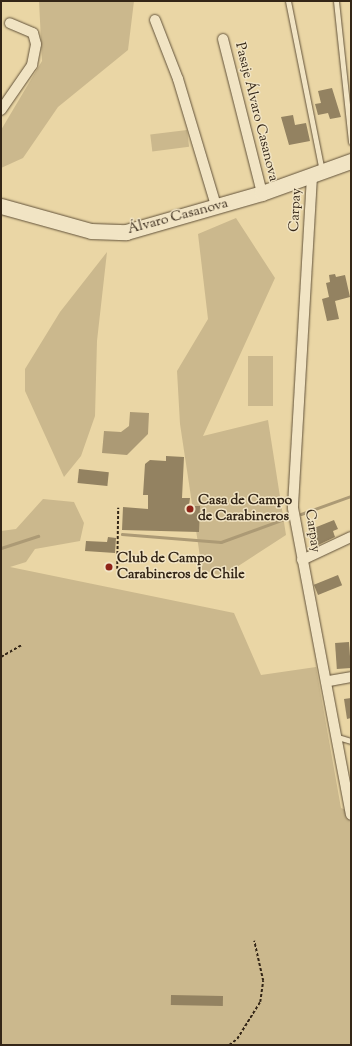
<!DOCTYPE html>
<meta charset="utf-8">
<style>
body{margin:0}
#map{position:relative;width:352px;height:1046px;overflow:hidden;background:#ead6a5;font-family:"Sorts Mill Goudy",serif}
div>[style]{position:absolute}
.green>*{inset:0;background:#cbb88d;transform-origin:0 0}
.water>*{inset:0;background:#ac9a75}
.stream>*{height:2.5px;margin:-1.25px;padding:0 1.25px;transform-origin:1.25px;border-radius:1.25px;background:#ac9a75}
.building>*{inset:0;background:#938261;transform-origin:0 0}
.path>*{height:1.5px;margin-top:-0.75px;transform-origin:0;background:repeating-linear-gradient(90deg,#342617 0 3px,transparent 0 5px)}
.roads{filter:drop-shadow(0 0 1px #62523a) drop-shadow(0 0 1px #62523a)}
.lane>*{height:5px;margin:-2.5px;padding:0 2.5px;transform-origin:2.5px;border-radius:2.5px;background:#f1e4c4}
.street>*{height:10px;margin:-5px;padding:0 5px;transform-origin:5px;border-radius:5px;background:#f1e4c4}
.secondary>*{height:15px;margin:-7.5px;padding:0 7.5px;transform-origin:7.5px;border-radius:7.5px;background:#f1e4c4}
.dots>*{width:11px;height:11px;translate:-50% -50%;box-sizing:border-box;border:2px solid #f1e4c4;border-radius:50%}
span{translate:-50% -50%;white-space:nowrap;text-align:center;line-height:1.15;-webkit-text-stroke:3px #f1e4c4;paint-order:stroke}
.street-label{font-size:14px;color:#342617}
.poi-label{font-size:14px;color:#342617;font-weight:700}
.left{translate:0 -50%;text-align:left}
.frame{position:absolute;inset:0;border:2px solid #342617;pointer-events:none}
</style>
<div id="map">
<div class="green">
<i style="clip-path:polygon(39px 1px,134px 1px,128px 50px,58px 107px,23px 158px,1px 168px,1px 130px,42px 61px)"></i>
<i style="left:187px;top:130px;width:17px;height:37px;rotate:83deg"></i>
<i style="clip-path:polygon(236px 218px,275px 278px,203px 436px,268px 420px,286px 535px,223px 576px,202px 570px,180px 424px,177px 371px,208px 319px,198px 234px)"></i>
<i style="clip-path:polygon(107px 252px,97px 341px,95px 416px,81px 456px,64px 477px,25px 391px,25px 369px,60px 312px)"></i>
<i style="left:248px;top:356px;width:25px;height:50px"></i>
<i style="clip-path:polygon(43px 499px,74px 502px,84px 523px,80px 541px,35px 549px,26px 562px,10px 567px,234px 613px,261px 675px,316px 667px,341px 808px,351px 812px,351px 1045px,1px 1045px,1px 531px,16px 529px)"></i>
</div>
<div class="water">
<i style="clip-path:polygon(130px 412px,149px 413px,148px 434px,127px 455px,102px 453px,104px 431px,121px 432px,129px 426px)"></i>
</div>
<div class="stream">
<i style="left:301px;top:514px;width:53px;rotate:-19.8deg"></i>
<i style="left:122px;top:534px;width:99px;rotate:4.6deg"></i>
<i style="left:221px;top:542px;width:70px;rotate:-20deg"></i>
<i style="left:1px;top:548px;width:39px;rotate:-18deg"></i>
</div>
<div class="building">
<i style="clip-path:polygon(332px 88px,341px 117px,330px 119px,328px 113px,318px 115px,315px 104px,321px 103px,318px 91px)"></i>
<i style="clip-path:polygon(293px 115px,295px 125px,306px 123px,310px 141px,289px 145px,281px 117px)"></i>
<i style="clip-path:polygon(335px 274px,336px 277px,345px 275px,350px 297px,335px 301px,339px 319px,327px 321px,322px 299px,329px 297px,326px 283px,330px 282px,329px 275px)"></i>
<i style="clip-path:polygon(166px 456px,184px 457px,182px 498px,190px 498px,189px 506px,200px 506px,199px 532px,122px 530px,123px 507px,148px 509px,148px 495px,143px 495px,145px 464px,150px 460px,166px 461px)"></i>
<i style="left:79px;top:469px;width:30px;height:14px;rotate:6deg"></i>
<i style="clip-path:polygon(334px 520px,338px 529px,333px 531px,335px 537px,316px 546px,309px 530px)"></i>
<i style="clip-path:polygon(108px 537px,116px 538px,115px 553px,85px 551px,86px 541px,107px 542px)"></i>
<i style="left:338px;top:575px;width:11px;height:26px;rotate:68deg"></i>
<i style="left:349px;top:642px;width:26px;height:14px;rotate:86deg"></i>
<i style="clip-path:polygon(351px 698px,351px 718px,347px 719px,344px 699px)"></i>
<i style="left:171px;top:995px;width:52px;height:10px;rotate:1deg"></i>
</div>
<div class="path">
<i style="left:117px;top:569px;width:61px;rotate:-89.1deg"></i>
<i style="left:1px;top:657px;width:24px;rotate:-30deg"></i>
<i style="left:229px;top:1045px;width:10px;rotate:-37deg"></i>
<i style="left:237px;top:1039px;width:44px;rotate:-58.1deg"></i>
<i style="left:260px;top:1002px;width:21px;rotate:-82deg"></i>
<i style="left:263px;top:981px;width:41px;rotate:-102.7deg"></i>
</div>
<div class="roads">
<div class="lane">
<i style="left:288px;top:1px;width:173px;rotate:78.7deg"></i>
<i style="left:336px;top:1px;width:142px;rotate:83.9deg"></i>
<i style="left:338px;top:737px;width:14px;rotate:17deg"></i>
</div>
<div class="street">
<i style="left:155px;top:20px;width:63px;rotate:68.7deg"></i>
<i style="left:178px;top:79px;width:133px;rotate:73.3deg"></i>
<i style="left:223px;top:39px;width:159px;rotate:75.8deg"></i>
<i style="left:1px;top:110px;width:55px;rotate:-55.4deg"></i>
<i style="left:32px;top:65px;width:21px;rotate:-79deg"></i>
<i style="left:36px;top:44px;width:11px;rotate:-105deg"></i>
<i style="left:33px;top:33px;width:25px;rotate:-157deg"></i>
<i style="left:312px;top:176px;width:333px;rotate:93.3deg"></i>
<i style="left:293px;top:508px;width:312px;rotate:79.3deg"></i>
<i style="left:302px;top:560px;width:54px;rotate:-25.1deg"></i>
<i style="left:329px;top:681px;width:22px;rotate:-10deg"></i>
</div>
<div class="secondary">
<i style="left:1px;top:206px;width:93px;rotate:15.5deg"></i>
<i style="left:91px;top:231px;width:35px;rotate:2deg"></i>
<i style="left:126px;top:232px;width:141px;rotate:-16deg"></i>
<i style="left:262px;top:193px;width:95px;rotate:-19.8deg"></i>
</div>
</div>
<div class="dots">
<i style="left:190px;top:509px;background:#8f2418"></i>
<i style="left:109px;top:567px;background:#8f2418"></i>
</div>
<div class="street-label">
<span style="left:256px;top:112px;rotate:76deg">Pasaje Álvaro Casanova</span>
<span style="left:296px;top:210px;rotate:-87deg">Carpay</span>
<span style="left:178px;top:217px;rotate:-15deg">Álvaro Casanova</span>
<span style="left:312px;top:531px;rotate:82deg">Carpay</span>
</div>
<div class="poi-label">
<span class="left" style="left:198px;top:509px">Casa de Campo<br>de Carabineros</span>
<span class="left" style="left:117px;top:567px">Club de Campo<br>Carabineros de Chile</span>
</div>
<div class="frame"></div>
</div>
